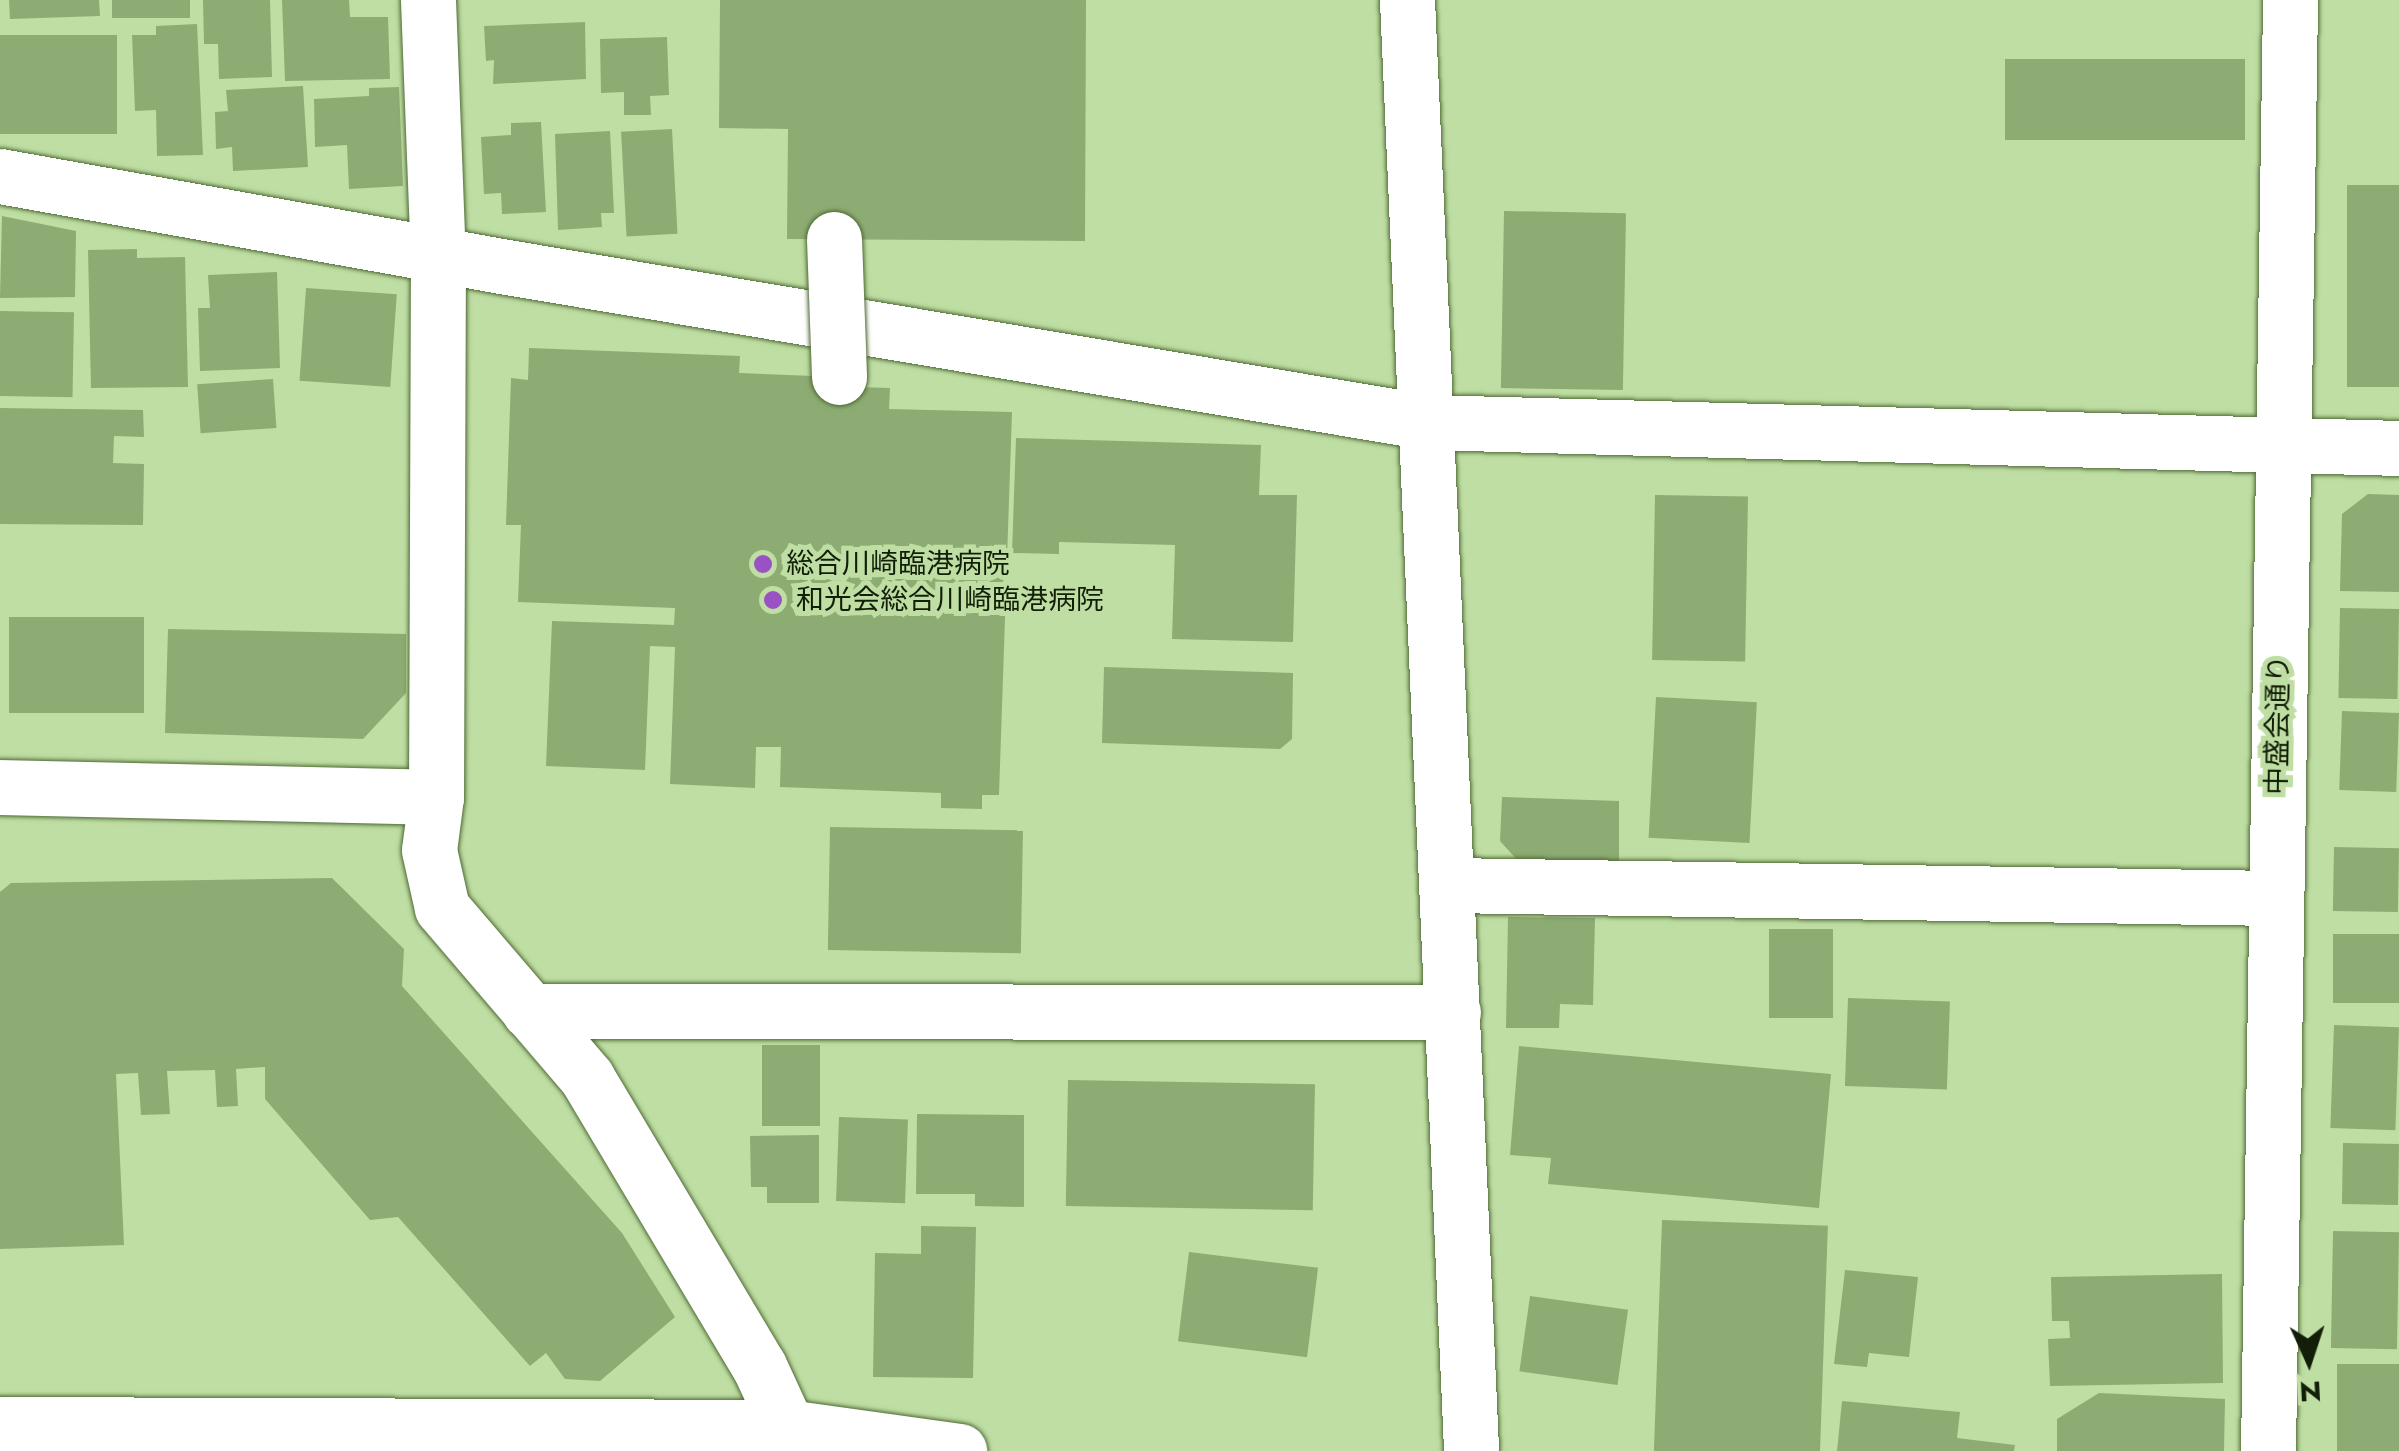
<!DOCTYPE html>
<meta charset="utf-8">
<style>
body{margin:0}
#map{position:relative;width:2399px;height:1451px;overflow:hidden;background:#bedea3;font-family:Jost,"Noto Sans JP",sans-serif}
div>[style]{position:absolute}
.building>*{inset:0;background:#8dac73;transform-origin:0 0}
.roads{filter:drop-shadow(0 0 2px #4f6a35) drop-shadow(0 0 2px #4f6a35)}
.street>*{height:55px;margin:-27.5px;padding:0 27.5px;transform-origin:27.5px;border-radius:27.5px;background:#fff}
.bridges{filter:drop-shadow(0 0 2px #4f6a35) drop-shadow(0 0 2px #4f6a35)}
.street-bridge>*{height:55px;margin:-27.5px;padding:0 27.5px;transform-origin:27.5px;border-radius:27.5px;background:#fff}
.dots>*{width:28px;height:28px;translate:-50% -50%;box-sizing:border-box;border:5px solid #bedea3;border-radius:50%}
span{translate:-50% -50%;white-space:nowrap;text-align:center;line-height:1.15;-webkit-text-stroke:10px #bedea3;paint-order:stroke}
.poi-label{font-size:28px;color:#131e08}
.left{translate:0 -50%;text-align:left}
.street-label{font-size:28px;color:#131e08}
.north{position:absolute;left:2259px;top:1311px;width:100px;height:100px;-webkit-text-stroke:8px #bedea3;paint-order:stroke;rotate:177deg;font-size:28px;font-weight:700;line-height:40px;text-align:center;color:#131e08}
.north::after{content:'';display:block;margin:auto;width:35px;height:45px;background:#131e08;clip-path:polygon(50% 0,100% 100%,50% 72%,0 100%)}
</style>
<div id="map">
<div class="building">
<i style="clip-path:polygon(9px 0,99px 0,100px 16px,10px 19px)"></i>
<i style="left:112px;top:0;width:78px;height:18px"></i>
<i style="clip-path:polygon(203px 0,270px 0,272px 77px,219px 79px,218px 44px,204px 44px)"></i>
<i style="clip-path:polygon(282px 0,349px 0,350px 17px,388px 17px,390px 79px,285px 81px)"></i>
<i style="clip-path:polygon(720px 0,1086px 0,1085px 241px,787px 239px,788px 129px,719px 128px)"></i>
<i style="clip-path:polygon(585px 22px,586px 79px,493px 84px,494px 60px,486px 61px,484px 26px)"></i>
<i style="clip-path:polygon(197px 24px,203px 155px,157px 156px,156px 110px,135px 111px,132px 35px,156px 35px,156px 26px)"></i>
<i style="left:0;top:35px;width:117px;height:99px"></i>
<i style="clip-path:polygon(667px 37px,669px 95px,650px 96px,651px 115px,624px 115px,624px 92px,601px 93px,600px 39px)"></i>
<i style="left:2245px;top:59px;width:81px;height:240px;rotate:90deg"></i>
<i style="clip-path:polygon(303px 86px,308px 167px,233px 171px,232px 147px,216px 149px,215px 112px,228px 111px,226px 90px)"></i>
<i style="clip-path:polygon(399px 87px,403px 186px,349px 189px,347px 145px,315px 147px,314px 99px,369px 96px,369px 88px)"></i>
<i style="clip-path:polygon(541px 122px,546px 212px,502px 214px,501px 193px,484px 194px,481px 137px,511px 135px,511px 123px)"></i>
<i style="left:672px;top:129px;width:105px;height:51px;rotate:87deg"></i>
<i style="clip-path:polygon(610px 131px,614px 213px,601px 213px,602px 227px,558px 230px,555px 134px)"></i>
<i style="left:2347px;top:185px;width:52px;height:202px"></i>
<i style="left:1504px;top:211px;width:122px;height:177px;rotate:1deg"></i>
<i style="clip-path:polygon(2px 216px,76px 231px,75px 297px,0 298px)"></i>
<i style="clip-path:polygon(137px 249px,137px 258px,185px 257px,188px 387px,91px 388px,88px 250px)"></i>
<i style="clip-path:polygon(277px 272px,280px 368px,200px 371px,198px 308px,210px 308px,208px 275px)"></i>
<i style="left:306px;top:288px;width:91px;height:93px;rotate:4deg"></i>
<i style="left:0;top:311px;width:74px;height:85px;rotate:1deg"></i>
<i style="clip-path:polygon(529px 348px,740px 356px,739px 373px,839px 377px,856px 387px,890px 388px,889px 409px,1012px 412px,999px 795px,982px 795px,982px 809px,941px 808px,941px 793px,780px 787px,781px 747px,756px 747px,755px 788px,670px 784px,675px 647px,650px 646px,645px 770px,546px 766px,552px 621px,674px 625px,675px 608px,518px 602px,521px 525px,506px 525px,511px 378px,528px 380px)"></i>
<i style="left:273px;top:379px;width:49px;height:76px;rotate:86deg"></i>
<i style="clip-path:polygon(0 408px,143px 410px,144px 437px,114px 436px,113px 463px,144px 464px,143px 525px,0 524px)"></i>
<i style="clip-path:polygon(1016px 438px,1261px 445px,1259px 495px,1297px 495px,1293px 642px,1172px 639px,1175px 545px,1059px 542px,1059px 554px,1012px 553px)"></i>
<i style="clip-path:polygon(2368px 494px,2399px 495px,2399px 592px,2340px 591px,2342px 514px)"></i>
<i style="left:1655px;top:495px;width:93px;height:165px;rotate:1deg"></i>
<i style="left:2340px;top:608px;width:59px;height:90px;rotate:1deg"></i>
<i style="left:9px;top:617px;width:135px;height:96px"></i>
<i style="clip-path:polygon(168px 629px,406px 634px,406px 693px,363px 739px,165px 733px)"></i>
<i style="clip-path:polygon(1104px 667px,1293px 673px,1292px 739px,1280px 749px,1102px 743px)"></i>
<i style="left:1656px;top:697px;width:101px;height:141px;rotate:3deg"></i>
<i style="left:2342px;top:711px;width:57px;height:79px;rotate:2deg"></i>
<i style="clip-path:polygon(1502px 797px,1619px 801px,1619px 861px,1519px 862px,1500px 841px)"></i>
<i style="left:830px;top:827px;width:193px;height:123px;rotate:1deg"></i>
<i style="left:2334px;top:847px;width:65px;height:64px;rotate:1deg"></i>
<i style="clip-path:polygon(332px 878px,404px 949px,402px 986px,622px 1233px,675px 1317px,600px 1381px,565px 1379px,546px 1353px,530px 1366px,398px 1217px,370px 1220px,265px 1099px,265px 1067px,236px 1069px,238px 1106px,217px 1107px,215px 1070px,167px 1071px,170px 1114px,141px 1115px,138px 1073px,116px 1074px,124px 1245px,0 1249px,0 892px,11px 883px)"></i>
<i style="clip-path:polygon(1508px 917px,1595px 918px,1593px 1005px,1560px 1004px,1559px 1028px,1506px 1028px)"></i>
<i style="left:1769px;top:929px;width:64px;height:89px"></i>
<i style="left:2333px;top:934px;width:66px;height:69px"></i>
<i style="left:1848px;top:998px;width:102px;height:88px;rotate:2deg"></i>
<i style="left:2334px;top:1025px;width:65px;height:103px;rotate:2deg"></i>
<i style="left:762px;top:1045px;width:58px;height:81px"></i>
<i style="clip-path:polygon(1519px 1046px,1831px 1074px,1819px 1208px,1548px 1184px,1551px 1158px,1510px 1155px)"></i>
<i style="left:1068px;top:1080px;width:247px;height:126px;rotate:1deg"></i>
<i style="clip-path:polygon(917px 1114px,1024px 1115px,1024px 1207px,975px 1206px,975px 1194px,916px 1194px)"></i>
<i style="left:839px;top:1117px;width:69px;height:84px;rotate:2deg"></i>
<i style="clip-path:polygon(819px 1135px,819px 1203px,767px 1203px,767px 1187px,751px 1187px,750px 1136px)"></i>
<i style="left:2343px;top:1143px;width:56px;height:61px;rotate:1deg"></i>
<i style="left:1662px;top:1220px;width:166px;height:231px;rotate:2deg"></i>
<i style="clip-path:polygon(921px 1226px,976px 1227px,973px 1378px,873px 1377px,875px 1253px,921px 1254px)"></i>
<i style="left:2333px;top:1231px;width:66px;height:117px;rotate:1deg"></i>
<i style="left:1189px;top:1252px;width:130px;height:90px;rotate:7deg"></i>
<i style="clip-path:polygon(1845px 1270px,1918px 1277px,1909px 1357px,1869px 1353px,1867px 1367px,1834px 1364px)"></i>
<i style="clip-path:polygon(2222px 1274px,2223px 1383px,2050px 1386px,2048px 1339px,2070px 1338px,2069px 1321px,2052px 1321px,2051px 1277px)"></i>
<i style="left:1530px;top:1296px;width:99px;height:76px;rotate:8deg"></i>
<i style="left:2337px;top:1364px;width:62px;height:87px"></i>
<i style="clip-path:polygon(2099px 1393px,2225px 1399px,2224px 1451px,2057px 1451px,2057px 1419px)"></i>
<i style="clip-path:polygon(1842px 1401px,1960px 1412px,1957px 1438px,2015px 1445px,2014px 1451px,1837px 1451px)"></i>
</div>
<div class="roads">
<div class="street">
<i style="left:428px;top:0;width:255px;rotate:87.8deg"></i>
<i style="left:438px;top:255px;width:542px;rotate:90.21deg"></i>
<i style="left:436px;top:797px;width:53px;rotate:97.5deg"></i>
<i style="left:429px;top:850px;width:59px;rotate:77.4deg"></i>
<i style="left:442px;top:908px;width:223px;rotate:49.5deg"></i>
<i style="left:587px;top:1078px;width:335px;rotate:59.2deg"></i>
<i style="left:759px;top:1366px;width:67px;rotate:65.3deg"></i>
<i style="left:787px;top:1427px;width:24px;rotate:83deg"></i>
<i style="left:1407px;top:0;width:1452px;rotate:87.47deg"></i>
<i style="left:0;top:176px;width:515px;rotate:10.18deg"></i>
<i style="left:507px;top:267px;width:933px;rotate:9.56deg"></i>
<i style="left:1427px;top:422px;width:972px;rotate:1.53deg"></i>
<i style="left:0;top:787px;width:436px;rotate:1.3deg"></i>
<i style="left:1448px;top:885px;width:826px;rotate:0.9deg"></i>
<i style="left:529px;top:1011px;width:924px;rotate:0.06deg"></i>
<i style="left:0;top:1424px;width:787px;rotate:0.22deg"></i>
<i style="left:787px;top:1427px;width:174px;rotate:7.9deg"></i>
<i style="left:2268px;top:1451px;width:1451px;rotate:-89.13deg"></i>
</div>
</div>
<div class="bridges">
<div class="street-bridge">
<i style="left:834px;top:239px;width:138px;rotate:87.9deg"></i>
</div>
</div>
<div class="dots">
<i style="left:763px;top:564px;background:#9a51c4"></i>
<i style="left:773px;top:600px;background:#9a51c4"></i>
</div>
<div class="poi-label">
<span class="left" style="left:786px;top:564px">総合川崎臨港病院</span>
<span class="left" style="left:796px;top:600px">和光会総合川崎臨港病院</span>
</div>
<div class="street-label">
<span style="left:2278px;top:725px;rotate:-89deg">中盛会通り</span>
</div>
<div class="north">N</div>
</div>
